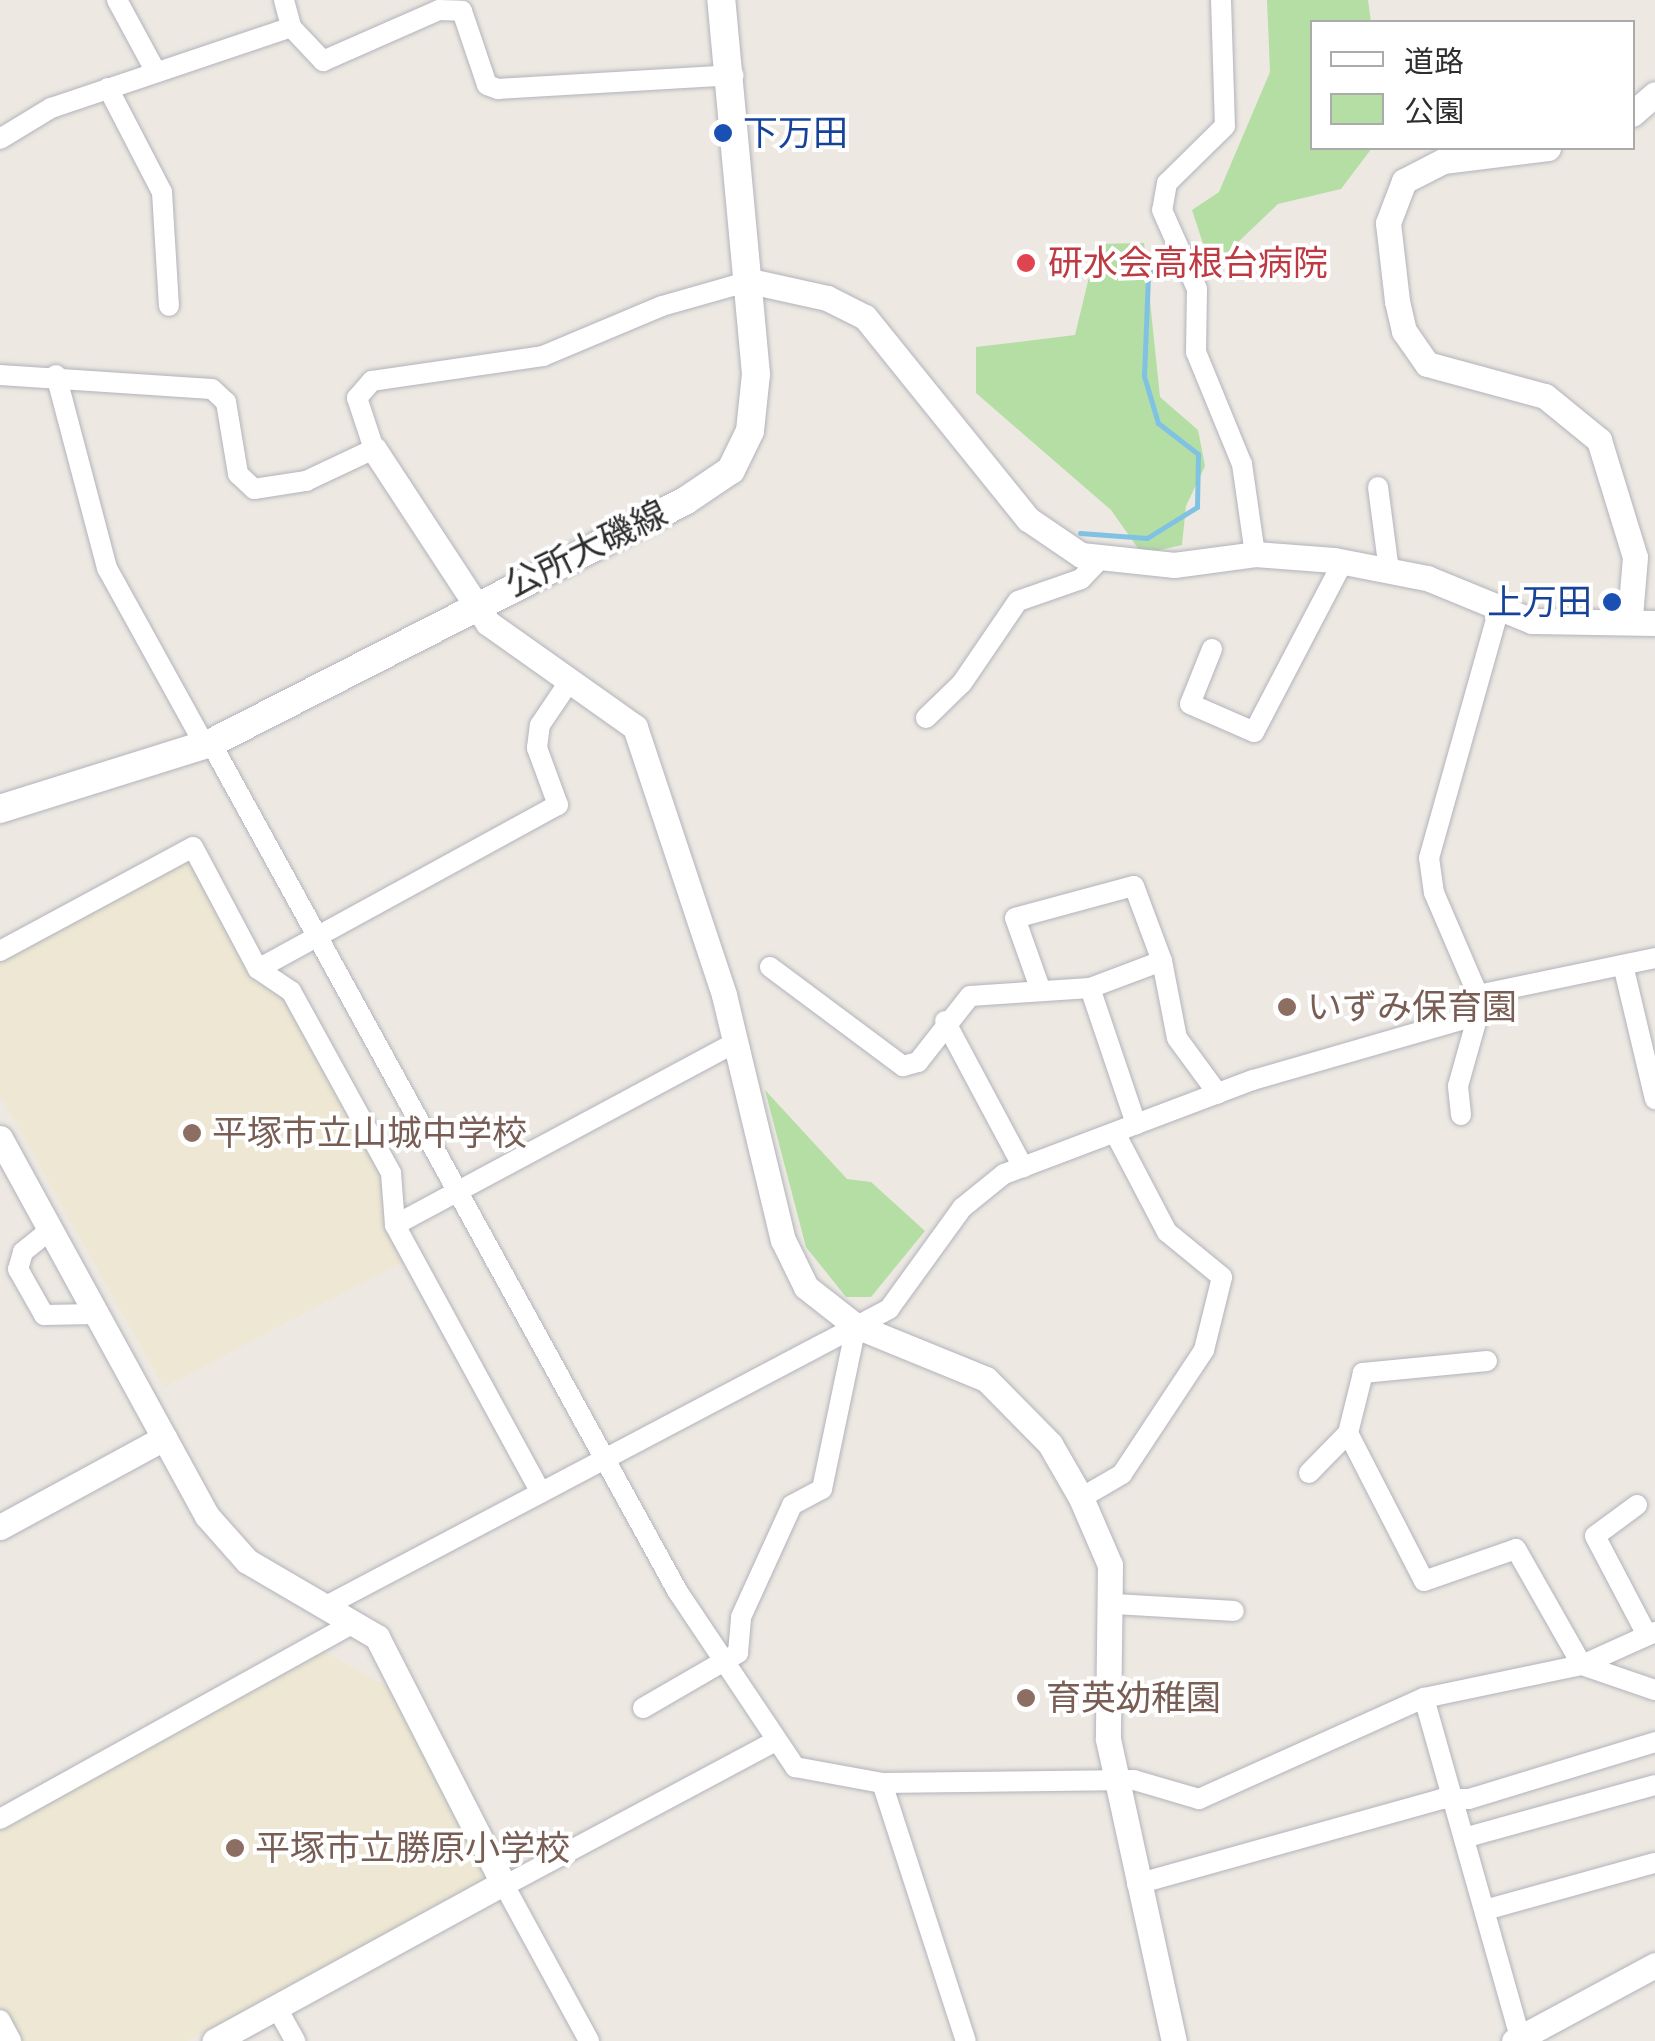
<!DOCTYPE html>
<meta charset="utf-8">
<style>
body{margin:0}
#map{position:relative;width:1655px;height:2041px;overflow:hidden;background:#ede9e2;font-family:Helvetica,"Noto Sans JP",sans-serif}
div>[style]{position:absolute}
.education>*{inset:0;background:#ede7d3}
.green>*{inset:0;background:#b4dea4}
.stream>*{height:5px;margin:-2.5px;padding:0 2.5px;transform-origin:2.5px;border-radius:2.5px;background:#80c2e4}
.roads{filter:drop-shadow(0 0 2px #b2b3bc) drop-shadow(0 0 2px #b2b3bc)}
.minor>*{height:20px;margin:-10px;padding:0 10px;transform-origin:10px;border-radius:10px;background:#fff}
.tertiary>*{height:25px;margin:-12.5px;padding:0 12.5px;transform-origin:12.5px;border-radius:12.5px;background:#fff}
.secondary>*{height:28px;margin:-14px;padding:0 14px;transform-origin:14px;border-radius:14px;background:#fff}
.dots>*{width:28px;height:28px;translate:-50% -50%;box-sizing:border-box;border:5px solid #fff;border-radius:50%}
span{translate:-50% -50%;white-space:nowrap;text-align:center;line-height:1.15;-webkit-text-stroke:8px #fff;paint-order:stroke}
.transit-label{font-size:35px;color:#164399}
.left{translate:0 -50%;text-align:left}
.right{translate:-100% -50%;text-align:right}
.health-label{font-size:35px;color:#be3a42}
.street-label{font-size:35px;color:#2e2e2e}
.education-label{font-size:35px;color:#785e54}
.legend{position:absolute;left:1310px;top:20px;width:325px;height:130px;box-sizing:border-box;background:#fff;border:2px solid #ababab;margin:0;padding:12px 18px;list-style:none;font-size:30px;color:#2e2e2e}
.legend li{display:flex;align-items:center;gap:20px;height:50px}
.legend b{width:50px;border:2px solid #ababab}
</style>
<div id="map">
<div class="education">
<i style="clip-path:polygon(184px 860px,195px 863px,286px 995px,384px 1171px,384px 1218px,406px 1260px,164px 1387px,0 1095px,0 958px)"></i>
<i style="clip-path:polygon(319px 1649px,395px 1691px,484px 1872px,481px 1882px,187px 2041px,20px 2041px,0 2004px,0 1824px)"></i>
</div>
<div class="green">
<i style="clip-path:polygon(1267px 0,1368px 0,1371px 22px,1312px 22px,1312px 148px,1372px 148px,1341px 189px,1278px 204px,1211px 268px,1192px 210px,1219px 192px,1270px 72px)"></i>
<i style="clip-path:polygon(1144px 243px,1160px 397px,1198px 430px,1205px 466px,1186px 506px,1182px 545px,1142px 554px,1111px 510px,976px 393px,976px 347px,1075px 335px,1097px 244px)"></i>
<i style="clip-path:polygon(765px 1090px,847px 1179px,871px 1182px,925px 1231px,871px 1297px,846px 1297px,806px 1247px)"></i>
</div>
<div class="stream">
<i style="left:1080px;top:533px;width:67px;rotate:4.3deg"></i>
<i style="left:1147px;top:538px;width:59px;rotate:-31.8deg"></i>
<i style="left:1197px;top:507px;width:53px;rotate:-88.9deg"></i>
<i style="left:1198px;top:454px;width:51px;rotate:-142.2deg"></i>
<i style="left:1158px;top:423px;width:49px;rotate:-106.6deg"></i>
<i style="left:1144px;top:376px;width:100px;rotate:-87.7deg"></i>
<i style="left:1148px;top:276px;width:29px;rotate:-41deg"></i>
</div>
<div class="roads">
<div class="minor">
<i style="left:117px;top:0;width:82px;rotate:61.6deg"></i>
<i style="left:284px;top:0;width:28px;rotate:75deg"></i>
<i style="left:291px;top:27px;width:47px;rotate:46.7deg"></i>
<i style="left:323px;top:61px;width:127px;rotate:-23.7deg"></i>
<i style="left:439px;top:10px;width:23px;rotate:2deg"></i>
<i style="left:462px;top:11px;width:78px;rotate:71.3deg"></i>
<i style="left:487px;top:85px;width:12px;rotate:20deg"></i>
<i style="left:498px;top:89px;width:236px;rotate:-3.4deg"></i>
<i style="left:1221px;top:0;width:126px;rotate:88.2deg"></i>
<i style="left:1225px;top:126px;width:81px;rotate:135.5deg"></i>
<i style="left:1167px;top:183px;width:27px;rotate:100deg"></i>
<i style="left:1162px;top:210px;width:86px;rotate:66.1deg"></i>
<i style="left:1197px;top:289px;width:63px;rotate:90.9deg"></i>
<i style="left:1196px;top:352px;width:121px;rotate:67.7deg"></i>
<i style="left:1242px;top:464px;width:91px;rotate:81.8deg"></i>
<i style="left:108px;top:88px;width:117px;rotate:62.6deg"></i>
<i style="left:162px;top:192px;width:114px;rotate:86.5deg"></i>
<i style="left:0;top:139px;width:60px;rotate:-31.3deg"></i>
<i style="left:51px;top:108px;width:253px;rotate:-18.6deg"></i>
<i style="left:0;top:375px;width:212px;rotate:3.8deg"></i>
<i style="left:212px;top:389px;width:19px;rotate:43deg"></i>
<i style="left:226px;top:402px;width:73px;rotate:80.5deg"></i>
<i style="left:238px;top:474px;width:22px;rotate:43deg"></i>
<i style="left:254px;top:489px;width:53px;rotate:-8.7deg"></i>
<i style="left:306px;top:481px;width:75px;rotate:-25.2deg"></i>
<i style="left:374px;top:449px;width:54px;rotate:-108.4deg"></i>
<i style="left:357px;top:398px;width:23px;rotate:-49deg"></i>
<i style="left:372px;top:381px;width:173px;rotate:-8.3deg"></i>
<i style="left:543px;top:356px;width:129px;rotate:-22.8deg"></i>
<i style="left:662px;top:306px;width:91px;rotate:-15.9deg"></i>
<i style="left:56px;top:375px;width:200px;rotate:75.2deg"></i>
<i style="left:107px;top:568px;width:201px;rotate:61.1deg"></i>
<i style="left:1378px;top:487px;width:85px;rotate:82.5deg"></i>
<i style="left:1212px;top:649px;width:59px;rotate:111.8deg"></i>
<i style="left:1190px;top:704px;width:70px;rotate:23.6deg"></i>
<i style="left:1254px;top:732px;width:192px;rotate:-62.4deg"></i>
<i style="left:926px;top:718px;width:50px;rotate:-44.2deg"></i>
<i style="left:962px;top:683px;width:99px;rotate:-55.7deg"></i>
<i style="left:1018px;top:601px;width:67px;rotate:-19.2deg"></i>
<i style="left:1081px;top:579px;width:28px;rotate:-46deg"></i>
<i style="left:211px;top:743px;width:969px;rotate:61.19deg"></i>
<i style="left:678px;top:1592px;width:211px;rotate:56.2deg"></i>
<i style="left:795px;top:1767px;width:88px;rotate:10.4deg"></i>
<i style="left:882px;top:1783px;width:252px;rotate:-0.7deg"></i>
<i style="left:1134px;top:1780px;width:68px;rotate:16.3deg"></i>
<i style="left:1199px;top:1799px;width:247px;rotate:-24.2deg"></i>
<i style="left:1424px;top:1698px;width:161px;rotate:-11.8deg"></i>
<i style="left:1582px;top:1665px;width:77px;rotate:18.9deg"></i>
<i style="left:0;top:951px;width:219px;rotate:-28.3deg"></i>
<i style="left:193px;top:847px;width:138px;rotate:62deg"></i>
<i style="left:258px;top:969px;width:40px;rotate:34deg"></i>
<i style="left:291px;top:991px;width:208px;rotate:61.2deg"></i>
<i style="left:391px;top:1173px;width:52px;rotate:85.6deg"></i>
<i style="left:395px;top:1225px;width:305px;rotate:61.4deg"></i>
<i style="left:1623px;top:965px;width:138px;rotate:76.6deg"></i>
<i style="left:770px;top:967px;width:166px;rotate:36.7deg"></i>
<i style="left:903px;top:1066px;width:16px;rotate:-15deg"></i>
<i style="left:918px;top:1062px;width:84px;rotate:-51.8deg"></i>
<i style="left:970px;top:996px;width:120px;rotate:-3.8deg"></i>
<i style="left:1090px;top:988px;width:77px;rotate:-20.6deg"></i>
<i style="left:1162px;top:961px;width:78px;rotate:79deg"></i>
<i style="left:1177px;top:1038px;width:69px;rotate:53.8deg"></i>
<i style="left:258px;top:969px;width:342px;rotate:-28.7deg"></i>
<i style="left:558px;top:805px;width:61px;rotate:-110.2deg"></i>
<i style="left:537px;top:748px;width:23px;rotate:-83deg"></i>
<i style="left:540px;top:725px;width:55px;rotate:-56deg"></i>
<i style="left:1090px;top:988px;width:144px;rotate:71.3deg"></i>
<i style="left:1041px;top:991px;width:77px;rotate:-109.6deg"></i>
<i style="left:1015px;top:918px;width:123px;rotate:-15.1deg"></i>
<i style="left:1134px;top:886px;width:80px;rotate:69.5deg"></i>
<i style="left:1478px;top:995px;width:181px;rotate:-11.8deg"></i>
<i style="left:945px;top:1021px;width:166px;rotate:61.9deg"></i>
<i style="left:1461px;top:1115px;width:29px;rotate:-96deg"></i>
<i style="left:1458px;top:1086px;width:74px;rotate:-74.3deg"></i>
<i style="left:395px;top:1225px;width:387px;rotate:-28.2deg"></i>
<i style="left:50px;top:1230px;width:35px;rotate:141deg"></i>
<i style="left:23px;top:1252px;width:18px;rotate:106deg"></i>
<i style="left:18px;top:1269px;width:53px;rotate:60.5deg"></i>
<i style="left:44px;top:1315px;width:53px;rotate:-1.1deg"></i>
<i style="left:1487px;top:1361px;width:125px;rotate:174.5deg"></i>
<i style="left:1363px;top:1373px;width:62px;rotate:104deg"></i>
<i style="left:1348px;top:1433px;width:166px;rotate:62.8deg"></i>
<i style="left:1424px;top:1581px;width:97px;rotate:-19.2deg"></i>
<i style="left:1516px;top:1549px;width:133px;rotate:60.4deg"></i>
<i style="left:1582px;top:1665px;width:80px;rotate:-24.3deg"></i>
<i style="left:1309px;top:1473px;width:56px;rotate:-45.7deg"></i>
<i style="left:1081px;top:1498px;width:48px;rotate:-30.3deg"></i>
<i style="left:1122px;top:1474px;width:149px;rotate:-56.5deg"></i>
<i style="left:1204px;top:1350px;width:75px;rotate:-76.1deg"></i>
<i style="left:1222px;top:1277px;width:71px;rotate:-140.7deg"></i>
<i style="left:1167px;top:1232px;width:110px;rotate:-117.7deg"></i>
<i style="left:1637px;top:1505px;width:52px;rotate:143.6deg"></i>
<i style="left:1595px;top:1536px;width:112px;rotate:62.3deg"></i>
<i style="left:1116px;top:1604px;width:118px;rotate:3.4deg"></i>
<i style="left:326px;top:1606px;width:637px;rotate:-27.81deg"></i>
<i style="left:889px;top:1309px;width:125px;rotate:-54.1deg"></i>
<i style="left:962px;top:1208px;width:54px;rotate:-39deg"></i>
<i style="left:1004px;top:1174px;width:266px;rotate:-20.7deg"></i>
<i style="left:1253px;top:1080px;width:234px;rotate:-16.1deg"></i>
<i style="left:1478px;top:1015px;width:20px;rotate:-90deg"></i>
<i style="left:1478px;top:995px;width:111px;rotate:-113.3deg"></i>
<i style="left:1434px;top:893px;width:35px;rotate:-98deg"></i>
<i style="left:1429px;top:858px;width:259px;rotate:-74.3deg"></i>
<i style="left:1424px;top:1698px;width:352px;rotate:74.2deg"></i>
<i style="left:643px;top:1708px;width:110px;rotate:-30.1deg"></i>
<i style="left:738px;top:1653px;width:36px;rotate:-85deg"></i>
<i style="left:741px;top:1617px;width:123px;rotate:-65.5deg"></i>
<i style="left:792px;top:1505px;width:34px;rotate:-28deg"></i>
<i style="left:822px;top:1489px;width:167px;rotate:-78.2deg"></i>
<i style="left:882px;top:1783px;width:271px;rotate:72deg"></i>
<i style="left:0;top:1819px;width:406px;rotate:-29deg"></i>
<i style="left:1464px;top:1838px;width:198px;rotate:-15.5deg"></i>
<i style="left:503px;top:1883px;width:180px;rotate:61.4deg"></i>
<i style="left:1137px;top:1884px;width:316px;rotate:-15.6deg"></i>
<i style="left:1441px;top:1799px;width:28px"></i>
<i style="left:1469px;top:1799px;width:195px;rotate:-17deg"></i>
<i style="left:504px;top:1886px;width:304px;rotate:-28.1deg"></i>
<i style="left:1485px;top:1910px;width:176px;rotate:-15.5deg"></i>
<i style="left:277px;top:2008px;width:38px;rotate:61deg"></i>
<i style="left:0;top:2020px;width:24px;rotate:62deg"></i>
</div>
<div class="tertiary">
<i style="left:1632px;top:114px;width:30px;rotate:-41deg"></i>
<i style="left:1548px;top:148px;width:106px;rotate:172.9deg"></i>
<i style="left:1443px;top:161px;width:44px;rotate:152.9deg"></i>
<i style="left:1404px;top:181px;width:45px;rotate:110.9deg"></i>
<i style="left:1388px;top:223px;width:79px;rotate:83.4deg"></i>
<i style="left:1397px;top:301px;width:31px;rotate:77deg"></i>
<i style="left:1404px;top:331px;width:40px;rotate:55.1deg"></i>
<i style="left:1427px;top:364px;width:122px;rotate:15.2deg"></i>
<i style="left:1545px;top:396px;width:70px;rotate:39.2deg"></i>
<i style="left:1599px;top:440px;width:122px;rotate:72.9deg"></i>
<i style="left:1635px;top:557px;width:60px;rotate:94.8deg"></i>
<i style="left:750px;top:281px;width:79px;rotate:12.4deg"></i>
<i style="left:827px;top:298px;width:42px;rotate:26.6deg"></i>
<i style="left:865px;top:317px;width:260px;rotate:51.1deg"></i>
<i style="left:1028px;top:519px;width:64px;rotate:34.2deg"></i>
<i style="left:1081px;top:555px;width:94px;rotate:6.1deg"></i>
<i style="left:1174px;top:565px;width:82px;rotate:-7.7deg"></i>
<i style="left:1255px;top:554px;width:79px;rotate:4.3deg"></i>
<i style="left:1334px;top:560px;width:95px;rotate:11deg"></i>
<i style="left:1427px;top:578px;width:113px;rotate:22.3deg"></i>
<i style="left:1532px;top:621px;width:123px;rotate:0.9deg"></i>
<i style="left:374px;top:449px;width:208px;rotate:56.8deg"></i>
<i style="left:488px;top:623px;width:180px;rotate:35.3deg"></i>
<i style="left:635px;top:727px;width:282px;rotate:71.6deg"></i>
<i style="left:724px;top:995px;width:252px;rotate:76.5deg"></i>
<i style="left:783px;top:1240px;width:52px;rotate:63.9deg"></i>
<i style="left:806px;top:1287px;width:63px;rotate:38deg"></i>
<i style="left:856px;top:1326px;width:140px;rotate:22.2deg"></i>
<i style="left:986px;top:1379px;width:91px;rotate:45.4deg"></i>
<i style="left:1050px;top:1444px;width:62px;rotate:60.1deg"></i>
<i style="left:1081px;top:1498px;width:73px;rotate:66.6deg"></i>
<i style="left:1110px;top:1565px;width:174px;rotate:90.7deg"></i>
<i style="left:1108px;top:1739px;width:309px;rotate:77.7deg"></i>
<i style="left:0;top:1138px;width:431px;rotate:61.3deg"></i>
<i style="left:207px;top:1516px;width:60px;rotate:48.4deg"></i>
<i style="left:247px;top:1561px;width:151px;rotate:30.3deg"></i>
<i style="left:377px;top:1637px;width:276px;rotate:62.9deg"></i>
<i style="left:503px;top:1883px;width:329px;rotate:151.3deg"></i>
<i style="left:0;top:1527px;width:187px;rotate:-28.5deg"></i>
<i style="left:1514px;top:2041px;width:160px;rotate:-28.3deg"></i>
</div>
<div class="secondary">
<i style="left:0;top:809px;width:221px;rotate:-17.4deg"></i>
<i style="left:211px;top:743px;width:532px;rotate:-27.05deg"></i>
<i style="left:685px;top:501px;width:55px;rotate:-34deg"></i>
<i style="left:731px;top:470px;width:43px;rotate:-64deg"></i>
<i style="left:750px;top:431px;width:57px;rotate:-84deg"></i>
<i style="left:756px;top:374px;width:376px;rotate:-95.3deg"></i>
</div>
</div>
<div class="dots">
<i style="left:723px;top:133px;background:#1a4fb4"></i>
<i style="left:1026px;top:263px;background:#e0444e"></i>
<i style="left:1612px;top:602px;background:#1a4fb4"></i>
<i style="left:1287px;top:1007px;background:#8d6e63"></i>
<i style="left:192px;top:1133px;background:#8d6e63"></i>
<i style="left:1026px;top:1698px;background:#8d6e63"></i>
<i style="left:235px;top:1848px;background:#8d6e63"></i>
</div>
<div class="transit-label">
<span class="left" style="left:743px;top:133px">下万田</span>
<span class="right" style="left:1592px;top:602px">上万田</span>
</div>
<div class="health-label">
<span class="left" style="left:1048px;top:263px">研水会高根台病院</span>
</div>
<div class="street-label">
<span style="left:586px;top:549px;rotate:-26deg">公所大磯線</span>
</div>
<div class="education-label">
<span class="left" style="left:1307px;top:1007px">いずみ保育園</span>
<span class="left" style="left:212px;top:1133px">平塚市立山城中学校</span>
<span class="left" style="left:1046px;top:1698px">育英幼稚園</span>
<span class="left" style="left:255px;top:1848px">平塚市立勝原小学校</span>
</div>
<ul class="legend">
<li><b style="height:12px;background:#fff"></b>道路</li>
<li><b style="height:28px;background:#b4dea4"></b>公園</li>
</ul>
</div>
